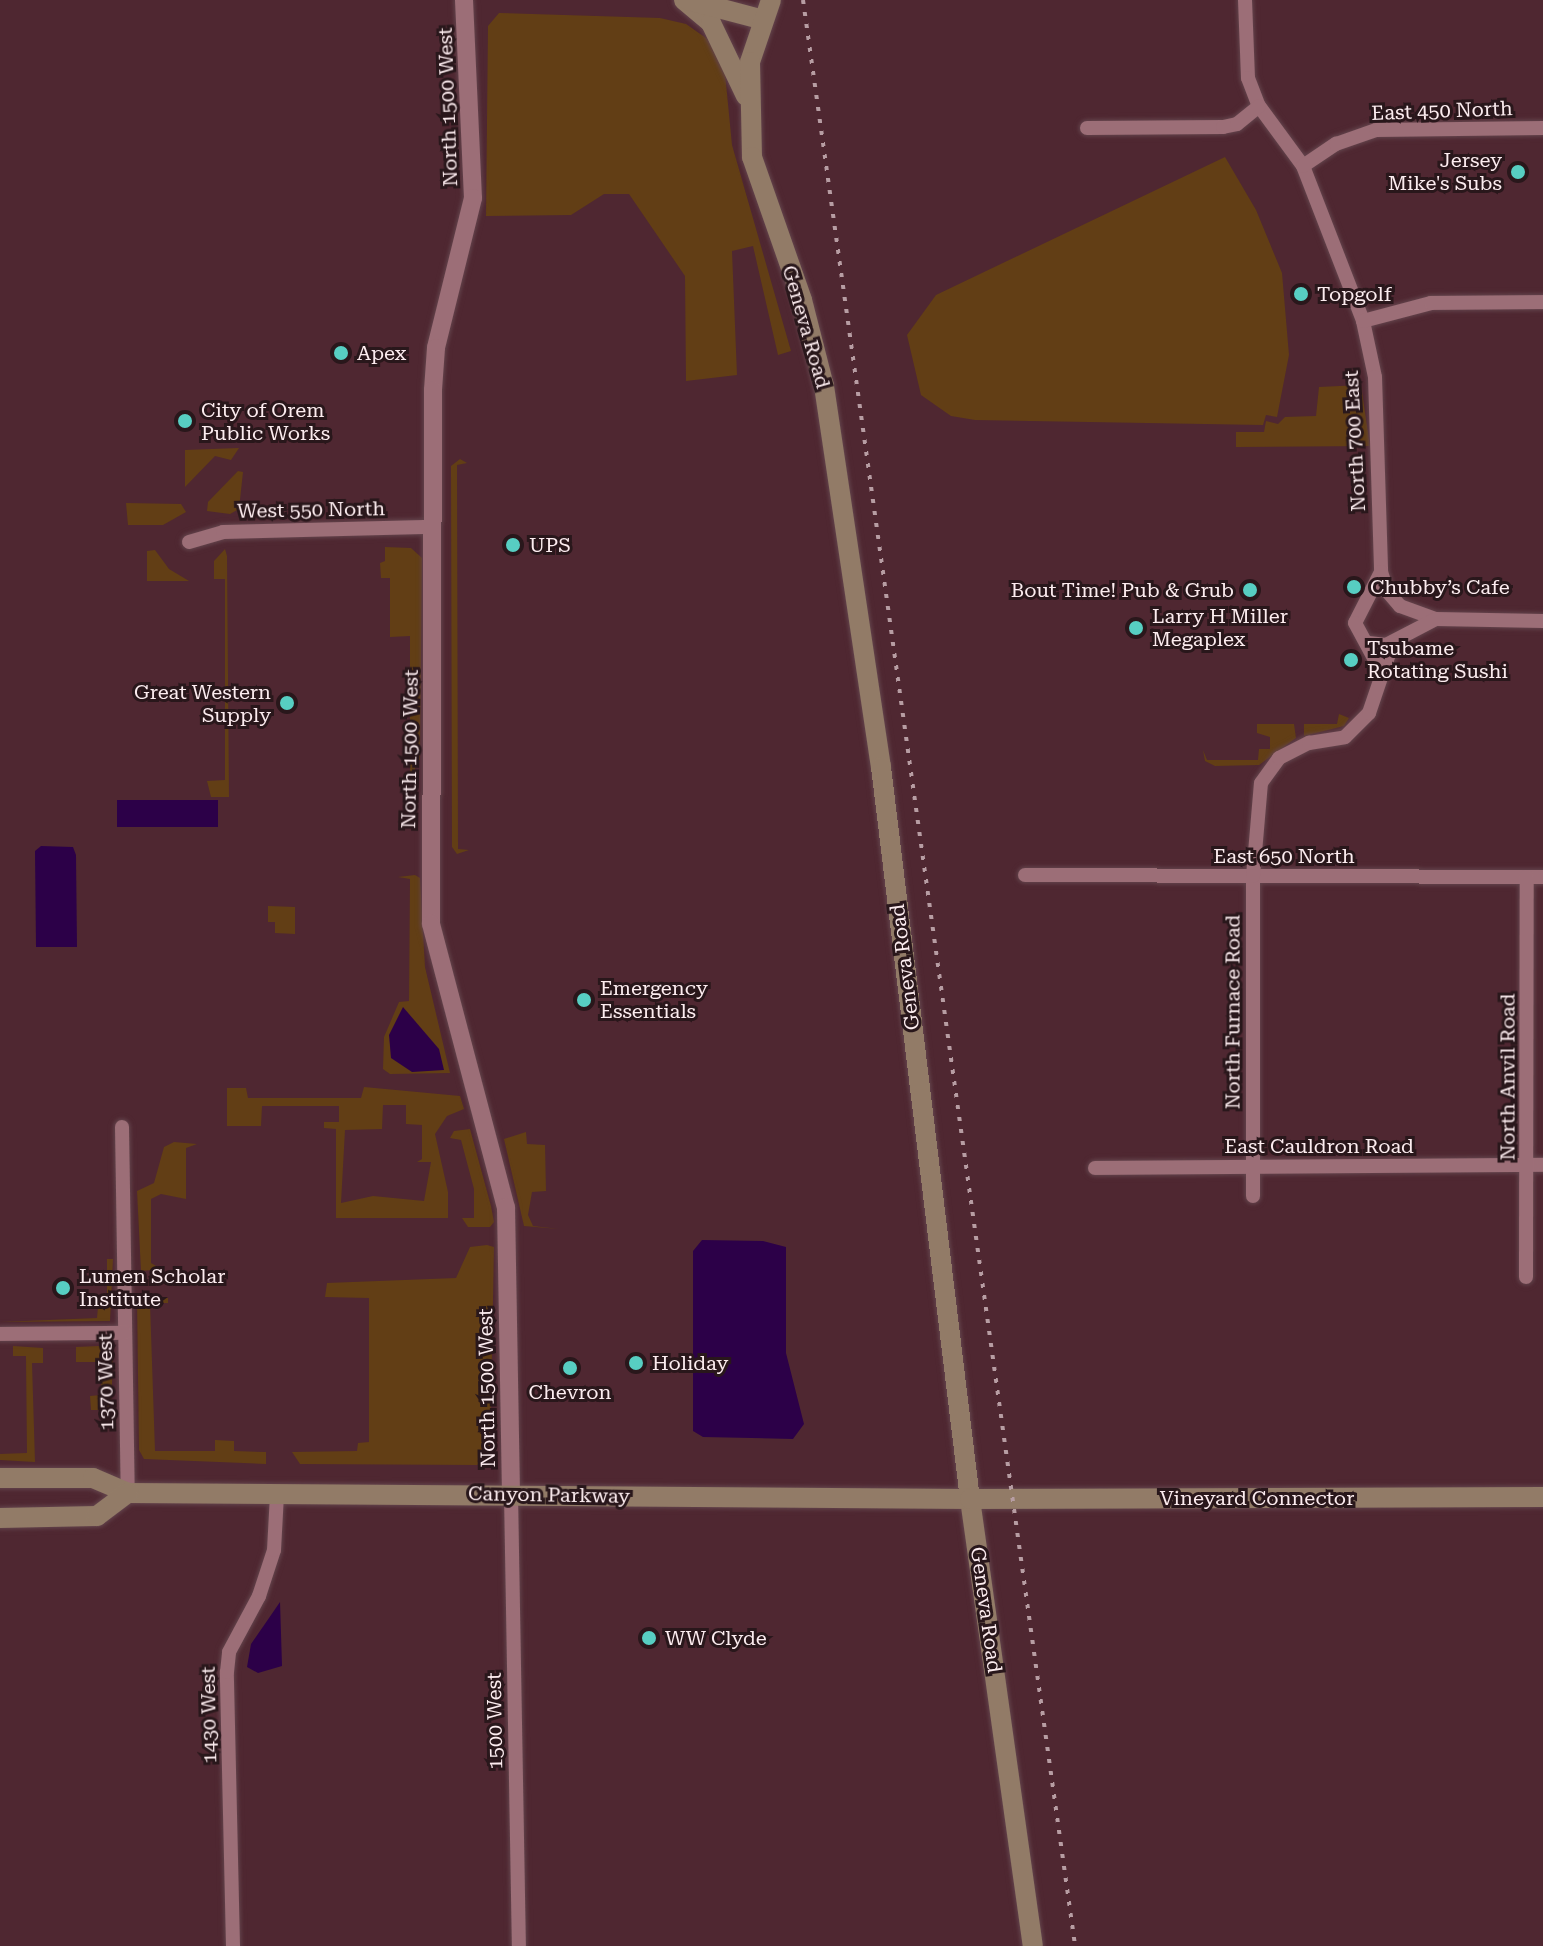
<!DOCTYPE html>
<meta charset="utf-8">
<style>
body{margin:0}
#map{position:relative;width:1543px;height:1946px;overflow:hidden;background:#4f2731;font-family:"Roboto Serif",serif}
div>[style]{position:absolute}
.green>*{inset:0;background:#623e15}
.water>*{inset:0;background:#2c0048;transform-origin:0 0}
.roads{filter:drop-shadow(0 0 2px #63444c) drop-shadow(0 0 2px #63444c)}
.minor>*{height:14px;margin:-7px;padding:0 7px;transform-origin:7px;border-radius:7px;background:#9c6e77}
.tertiary>*{height:18px;margin:-9px;padding:0 9px;transform-origin:9px;border-radius:9px;background:#9c6e77}
.secondary>*{height:20px;margin:-10px;padding:0 10px;transform-origin:10px;border-radius:10px;background:#927b67}
.rail>*{height:4px;margin-top:-2px;transform-origin:0;background:repeating-linear-gradient(90deg,#b79da3 0 4px,transparent 0 12px)}
.dots>*{width:22px;height:22px;translate:-50% -50%;box-sizing:border-box;border:4px solid #29171b;border-radius:50%}
span{translate:-50% -50%;white-space:nowrap;text-align:center;line-height:1.15;-webkit-text-stroke:6px #29171b;paint-order:stroke}
.street-label{font-size:20px;color:#fcecef}
.poi-label{font-size:20px;color:#fcecef}
.right{translate:-100% -50%;text-align:right}
.left{translate:0 -50%;text-align:left}
</style>
<div id="map">
<div class="green">
<i style="clip-path:polygon(499px 13px,660px 18px,686px 24px,706px 38px,724px 63px,732px 145px,791px 351px,778px 355px,753px 246px,732px 251px,737px 375px,686px 381px,685px 276px,629px 194px,604px 194px,571px 215px,486px 216px,488px 26px)"></i>
<i style="clip-path:polygon(1225px 157px,1256px 210px,1282px 273px,1289px 355px,1277px 417px,1266px 415px,1263px 425px,975px 420px,951px 416px,921px 395px,907px 335px,936px 295px)"></i>
<i style="clip-path:polygon(1361px 385px,1370px 446px,1236px 447px,1236px 432px,1264px 432px,1266px 421px,1278px 424px,1285px 417px,1316px 416px,1319px 387px)"></i>
<i style="clip-path:polygon(239px 448px,231px 460px,215px 456px,185px 487px,185px 450px)"></i>
<i style="clip-path:polygon(460px 459px,467px 463px,457px 465px,458px 849px,469px 850px,457px 854px,452px 847px,451px 466px)"></i>
<i style="clip-path:polygon(238px 471px,243px 472px,239px 509px,230px 514px,207px 511px,208px 502px)"></i>
<i style="clip-path:polygon(126px 503px,181px 504px,186px 512px,163px 525px,128px 525px)"></i>
<i style="clip-path:polygon(385px 547px,411px 548px,422px 558px,420px 760px,415px 760px,415px 772px,410px 772px,410px 636px,390px 637px,390px 578px,381px 578px,380px 563px,385px 561px)"></i>
<i style="clip-path:polygon(225px 549px,227px 556px,229px 797px,211px 797px,207px 781px,225px 780px,225px 579px,214px 579px,214px 561px)"></i>
<i style="clip-path:polygon(155px 550px,169px 569px,189px 581px,147px 581px,147px 551px)"></i>
<i style="clip-path:polygon(1339px 714px,1349px 718px,1344px 726px,1304px 736px,1304px 724px,1337px 724px)"></i>
<i style="clip-path:polygon(1257px 724px,1294px 724px,1296px 738px,1259px 765px,1215px 766px,1205px 761px,1203px 750px,1207px 760px,1258px 760px,1259px 749px,1270px 749px,1270px 737px,1257px 733px)"></i>
<i style="clip-path:polygon(415px 875px,420px 878px,425px 967px,450px 1073px,390px 1074px,383px 1069px,384px 1037px,399px 1002px,409px 1001px,410px 879px,398px 877px)"></i>
<i style="clip-path:polygon(268px 906px,295px 907px,295px 934px,275px 933px,275px 922px,268px 922px)"></i>
<i style="clip-path:polygon(evenodd,364px 1087px,460px 1096px,464px 1109px,447px 1116px,435px 1134px,448px 1192px,448px 1218px,336px 1218px,336px 1129px,324px 1128px,324px 1122px,339px 1122px,339px 1106px,262px 1106px,261px 1126px,227px 1126px,227px 1088px,246px 1088px,248px 1098px,361px 1098px,364px 1087px,383px 1105px,406px 1105px,406px 1124px,422px 1125px,422px 1159px,417px 1162px,431px 1162px,424px 1201px,373px 1196px,341px 1203px,345px 1130px,382px 1129px,383px 1105px)"></i>
<i style="clip-path:polygon(470px 1129px,491px 1206px,494px 1222px,490px 1227px,468px 1227px,462px 1218px,474px 1218px,474px 1189px,461px 1140px,450px 1138px,454px 1131px)"></i>
<i style="clip-path:polygon(526px 1132px,527px 1144px,545px 1145px,546px 1191px,532px 1192px,528px 1215px,533px 1226px,559px 1229px,524px 1226px,504px 1139px)"></i>
<i style="clip-path:polygon(174px 1142px,197px 1144px,186px 1148px,186px 1199px,161px 1194px,151px 1199px,151px 1263px,161px 1269px,141px 1271px,137px 1191px,154px 1183px,164px 1147px)"></i>
<i style="clip-path:polygon(487px 1245px,494px 1247px,490px 1458px,477px 1465px,300px 1464px,292px 1452px,357px 1451px,358px 1443px,369px 1442px,369px 1298px,325px 1297px,327px 1283px,456px 1278px,470px 1247px)"></i>
<i style="clip-path:polygon(107px 1259px,113px 1259px,110px 1321px,0 1322px,97px 1318px,98px 1307px,107px 1306px)"></i>
<i style="clip-path:polygon(137px 1298px,168px 1298px,168px 1303px,150px 1303px,155px 1451px,215px 1451px,215px 1440px,234px 1441px,234px 1451px,266px 1452px,266px 1464px,144px 1459px,139px 1450px)"></i>
<i style="clip-path:polygon(13px 1346px,43px 1348px,43px 1363px,32px 1363px,35px 1462px,0 1460px,0 1454px,27px 1453px,26px 1356px,13px 1356px)"></i>
<i style="clip-path:polygon(100px 1346px,110px 1349px,113px 1356px,111px 1410px,91px 1410px,90px 1396px,101px 1395px,101px 1362px,76px 1362px,76px 1347px)"></i>
</div>
<div class="water">
<i style="left:117px;top:800px;width:101px;height:27px"></i>
<i style="clip-path:polygon(41px 846px,73px 847px,76px 855px,77px 947px,36px 947px,35px 851px)"></i>
<i style="clip-path:polygon(403px 1007px,439px 1049px,444px 1070px,412px 1072px,391px 1058px,389px 1035px)"></i>
<i style="clip-path:polygon(702px 1240px,763px 1241px,786px 1247px,786px 1353px,804px 1424px,793px 1439px,703px 1437px,693px 1431px,693px 1251px)"></i>
<i style="clip-path:polygon(280px 1602px,282px 1666px,258px 1673px,247px 1667px,251px 1644px)"></i>
</div>
<div class="roads">
<div class="minor">
<i style="left:1245px;top:0;width:78px;rotate:87.8deg"></i>
<i style="left:1248px;top:78px;width:30px;rotate:69deg"></i>
<i style="left:1259px;top:106px;width:74px;rotate:53.7deg"></i>
<i style="left:1303px;top:166px;width:166px;rotate:68.8deg"></i>
<i style="left:1363px;top:321px;width:57px;rotate:77.9deg"></i>
<i style="left:1375px;top:377px;width:195px;rotate:88.2deg"></i>
<i style="left:1381px;top:572px;width:20px;rotate:72deg"></i>
<i style="left:1387px;top:591px;width:20px;rotate:49deg"></i>
<i style="left:1400px;top:606px;width:38px;rotate:20deg"></i>
<i style="left:1436px;top:619px;width:107px;rotate:1.1deg"></i>
<i style="left:1087px;top:128px;width:136px;rotate:-0.4deg"></i>
<i style="left:1223px;top:127px;width:14px;rotate:-12deg"></i>
<i style="left:1237px;top:124px;width:28px;rotate:-39deg"></i>
<i style="left:1303px;top:166px;width:40px;rotate:-34deg"></i>
<i style="left:1336px;top:144px;width:42px;rotate:-19.3deg"></i>
<i style="left:1376px;top:130px;width:167px;rotate:-0.7deg"></i>
<i style="left:1363px;top:321px;width:70px;rotate:-14.8deg"></i>
<i style="left:1431px;top:303px;width:112px;rotate:-0.5deg"></i>
<i style="left:189px;top:542px;width:35px;rotate:-16deg"></i>
<i style="left:223px;top:532px;width:211px;rotate:-1.4deg"></i>
<i style="left:1381px;top:572px;width:57px;rotate:117deg"></i>
<i style="left:1355px;top:623px;width:55px;rotate:61.6deg"></i>
<i style="left:1369px;top:643px;width:17px;rotate:7deg"></i>
<i style="left:1386px;top:645px;width:56px;rotate:-27.5deg"></i>
<i style="left:1025px;top:875px;width:518px;rotate:0.22deg"></i>
<i style="left:122px;top:1127px;width:366px;rotate:89.1deg"></i>
<i style="left:1095px;top:1168px;width:448px;rotate:-0.4deg"></i>
<i style="left:1253px;top:1196px;width:320px;rotate:-90deg"></i>
<i style="left:1253px;top:876px;width:93px;rotate:-85.1deg"></i>
<i style="left:1261px;top:783px;width:31px;rotate:-54deg"></i>
<i style="left:1279px;top:758px;width:34px;rotate:-27deg"></i>
<i style="left:1309px;top:743px;width:36px;rotate:-9deg"></i>
<i style="left:1345px;top:737px;width:34px;rotate:-45deg"></i>
<i style="left:1369px;top:713px;width:75px;rotate:-71.3deg"></i>
<i style="left:1526px;top:1277px;width:400px;rotate:-89.9deg"></i>
<i style="left:0;top:1334px;width:125px;rotate:-0.5deg"></i>
<i style="left:511px;top:1494px;width:452px;rotate:89deg"></i>
<i style="left:233px;top:1946px;width:274px;rotate:-91.3deg"></i>
<i style="left:227px;top:1672px;width:20px;rotate:-84deg"></i>
<i style="left:229px;top:1652px;width:64px;rotate:-61.8deg"></i>
<i style="left:259px;top:1596px;width:48px;rotate:-71.9deg"></i>
<i style="left:274px;top:1550px;width:56px;rotate:-86.9deg"></i>
</div>
<div class="tertiary">
<i style="left:464px;top:0;width:198px;rotate:87.4deg"></i>
<i style="left:473px;top:198px;width:154px;rotate:103.9deg"></i>
<i style="left:436px;top:348px;width:42px;rotate:94.1deg"></i>
<i style="left:433px;top:390px;width:534px;rotate:90.21deg"></i>
<i style="left:431px;top:924px;width:293px;rotate:75.2deg"></i>
<i style="left:506px;top:1207px;width:287px;rotate:89deg"></i>
</div>
<div class="secondary">
<i style="left:684px;top:0;width:35px;rotate:40deg"></i>
<i style="left:711px;top:23px;width:81px;rotate:64.4deg"></i>
<i style="left:688px;top:0;width:74px;rotate:14.8deg"></i>
<i style="left:771px;top:0;width:65px;rotate:108.7deg"></i>
<i style="left:750px;top:62px;width:95px;rotate:88.8deg"></i>
<i style="left:752px;top:157px;width:151px;rotate:70.7deg"></i>
<i style="left:802px;top:300px;width:89px;rotate:75.7deg"></i>
<i style="left:824px;top:386px;width:385px;rotate:81.5deg"></i>
<i style="left:881px;top:767px;width:737px;rotate:83.07deg"></i>
<i style="left:970px;top:1499px;width:451px;rotate:82deg"></i>
<i style="left:0;top:1478px;width:93px"></i>
<i style="left:93px;top:1478px;width:38px;rotate:23deg"></i>
<i style="left:128px;top:1493px;width:842px;rotate:0.41deg"></i>
<i style="left:970px;top:1499px;width:573px;rotate:-0.2deg"></i>
<i style="left:0;top:1518px;width:97px;rotate:-1.2deg"></i>
<i style="left:97px;top:1516px;width:39px;rotate:-37deg"></i>
</div>
</div>
<div class="rail">
<i style="left:803px;top:0;width:1965px;rotate:82.04deg"></i>
</div>
<div class="dots">
<i style="left:1518px;top:172px;background:#57cec2"></i>
<i style="left:1301px;top:294px;background:#57cec2"></i>
<i style="left:341px;top:353px;background:#57cec2"></i>
<i style="left:185px;top:421px;background:#57cec2"></i>
<i style="left:513px;top:545px;background:#57cec2"></i>
<i style="left:1354px;top:587px;background:#57cec2"></i>
<i style="left:1250px;top:590px;background:#57cec2"></i>
<i style="left:1136px;top:628px;background:#57cec2"></i>
<i style="left:1351px;top:660px;background:#57cec2"></i>
<i style="left:287px;top:703px;background:#57cec2"></i>
<i style="left:584px;top:1000px;background:#57cec2"></i>
<i style="left:63px;top:1288px;background:#57cec2"></i>
<i style="left:636px;top:1363px;background:#57cec2"></i>
<i style="left:570px;top:1368px;background:#57cec2"></i>
<i style="left:649px;top:1638px;background:#57cec2"></i>
</div>
<div class="street-label">
<span style="left:448px;top:107px;rotate:-92deg">North 1500 West</span>
<span style="left:1442px;top:111px;rotate:-2deg">East 450 North</span>
<span style="left:806px;top:327px;rotate:74deg">Geneva Road</span>
<span style="left:1355px;top:441px;rotate:-93deg">North 700 East</span>
<span style="left:311px;top:510px;rotate:-1deg">West 550 North</span>
<span style="left:410px;top:749px;rotate:-89deg">North 1500 West</span>
<span style="left:1284px;top:856px">East 650 North</span>
<span style="left:905px;top:967px;rotate:-97deg">Geneva Road</span>
<span style="left:1233px;top:1012px;rotate:-90deg">North Furnace Road</span>
<span style="left:1508px;top:1077px;rotate:-90deg">North Anvil Road</span>
<span style="left:1319px;top:1146px">East Cauldron Road</span>
<span style="left:106px;top:1382px;rotate:-91deg">1370 West</span>
<span style="left:487px;top:1388px;rotate:-91deg">North 1500 West</span>
<span style="left:549px;top:1495px;rotate:1deg">Canyon Parkway</span>
<span style="left:1257px;top:1498px">Vineyard Connector</span>
<span style="left:986px;top:1610px;rotate:82deg">Geneva Road</span>
<span style="left:209px;top:1715px;rotate:-91deg">1430 West</span>
<span style="left:495px;top:1721px;rotate:-91deg">1500 West</span>
</div>
<div class="poi-label">
<span class="right" style="left:1502px;top:172px">Jersey<br>Mike's Subs</span>
<span class="left" style="left:1317px;top:294px">Topgolf</span>
<span class="left" style="left:357px;top:353px">Apex</span>
<span class="left" style="left:201px;top:422px">City of Orem<br>Public Works</span>
<span class="left" style="left:529px;top:545px">UPS</span>
<span class="left" style="left:1370px;top:587px">Chubby’s Cafe</span>
<span class="right" style="left:1234px;top:590px">Bout Time! Pub &amp; Grub</span>
<span class="left" style="left:1152px;top:628px">Larry H Miller<br>Megaplex</span>
<span class="left" style="left:1367px;top:660px">Tsubame<br>Rotating Sushi</span>
<span class="right" style="left:271px;top:704px">Great Western<br>Supply</span>
<span class="left" style="left:600px;top:1000px">Emergency<br>Essentials</span>
<span class="left" style="left:79px;top:1288px">Lumen Scholar<br>Institute</span>
<span class="left" style="left:652px;top:1363px">Holiday</span>
<span style="left:570px;top:1392px">Chevron</span>
<span class="left" style="left:665px;top:1638px">WW Clyde</span>
</div>
</div>
